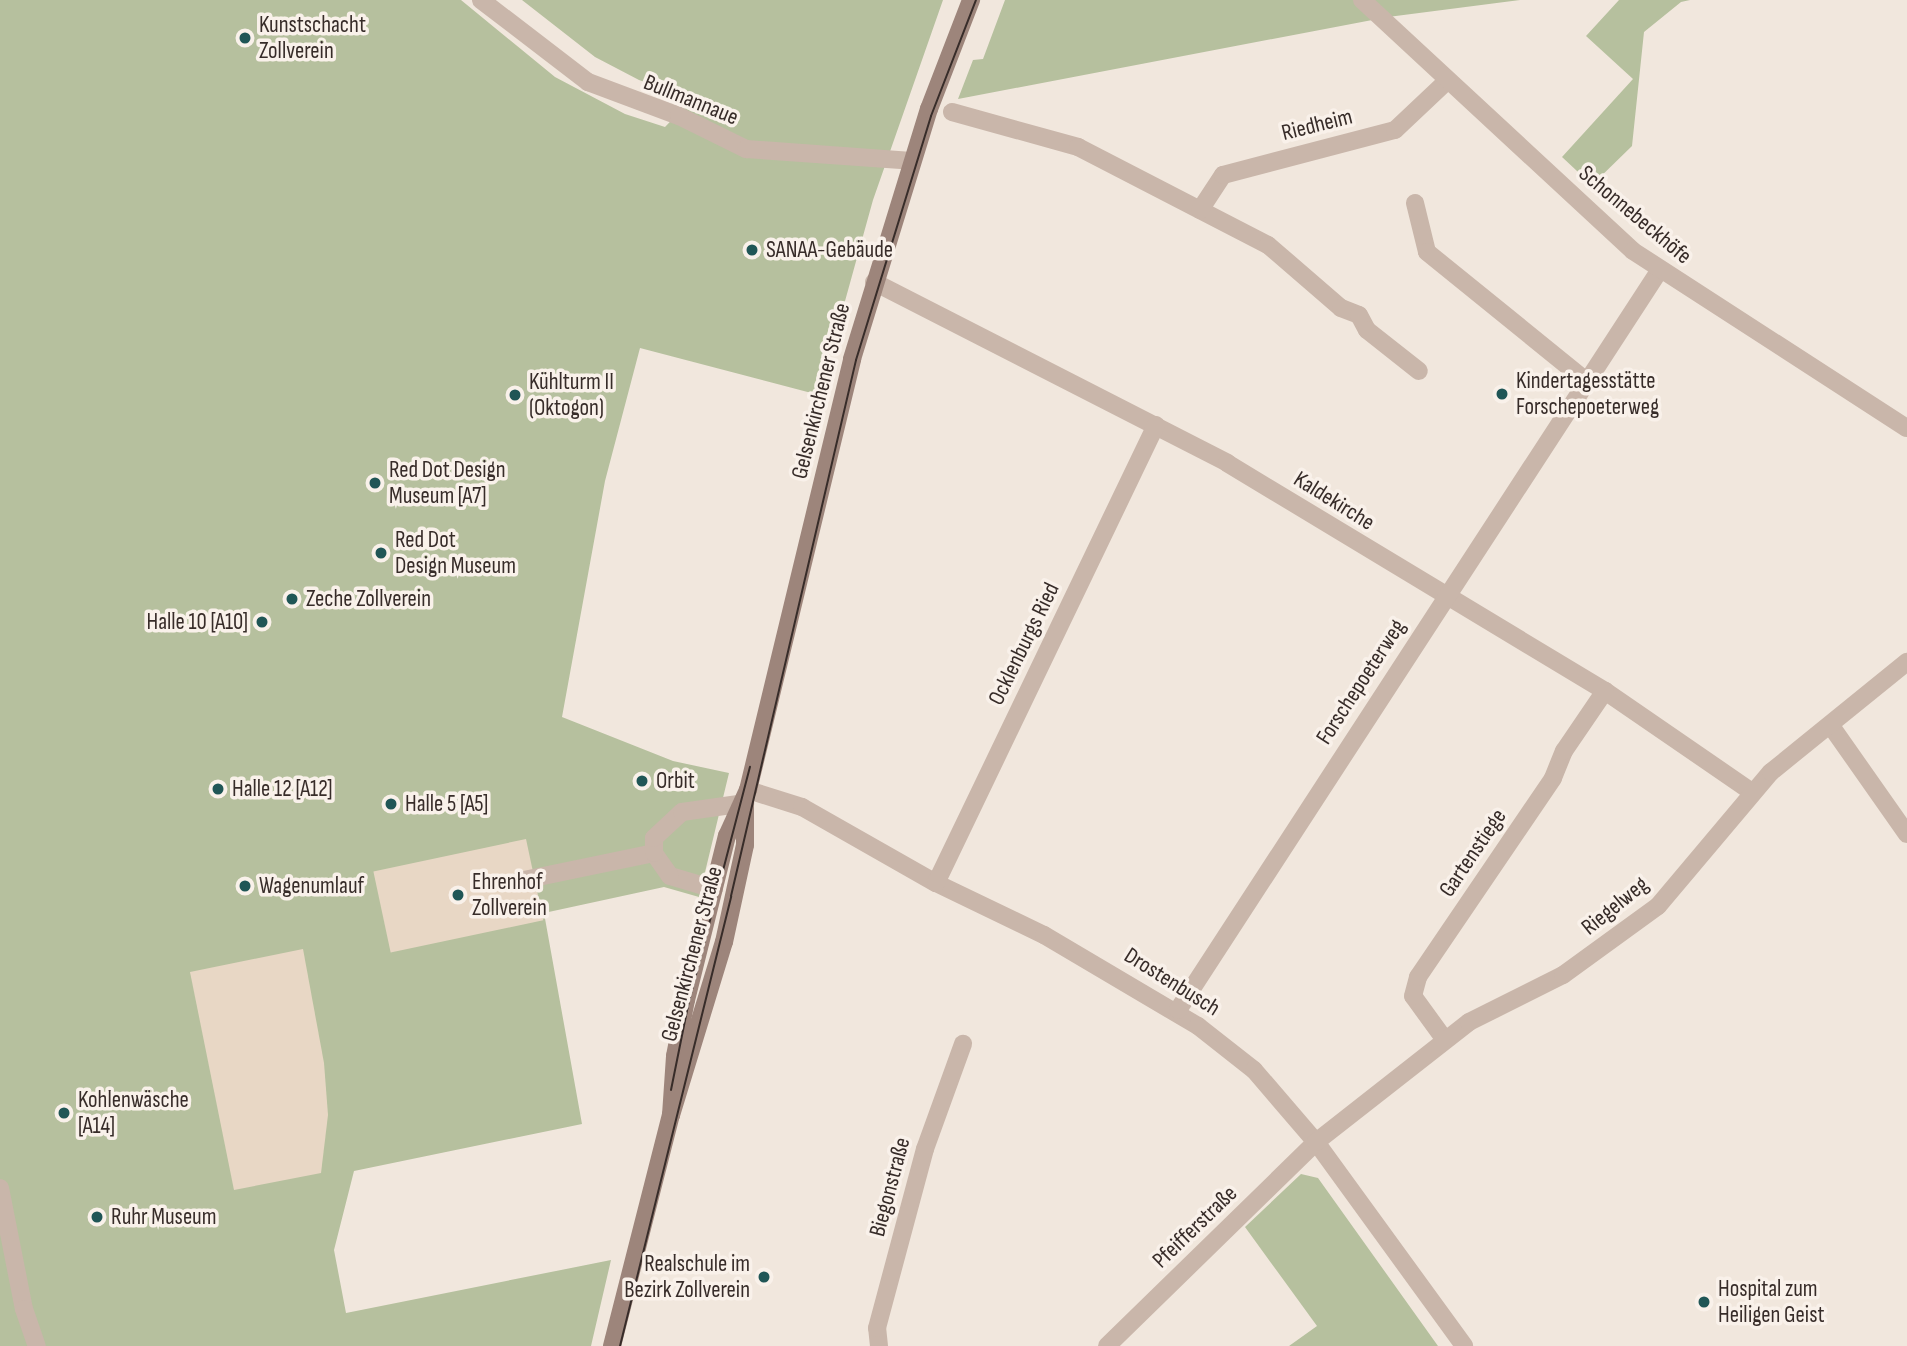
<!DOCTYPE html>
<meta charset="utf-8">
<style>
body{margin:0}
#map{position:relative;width:1907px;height:1346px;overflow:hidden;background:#f1e7dd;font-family:"Sofia Sans Condensed",sans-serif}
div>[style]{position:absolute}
.green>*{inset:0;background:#b6c09e}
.plaza>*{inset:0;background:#e8d7c5;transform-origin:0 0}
.minor>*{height:18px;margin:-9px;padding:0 9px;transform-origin:9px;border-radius:9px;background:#c9b6aa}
.tertiary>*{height:18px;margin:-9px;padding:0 9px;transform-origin:9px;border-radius:9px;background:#c9b6aa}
.secondary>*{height:18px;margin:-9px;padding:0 9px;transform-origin:9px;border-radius:9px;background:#9d857b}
.tram>*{height:2px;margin:-1px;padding:0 1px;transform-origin:1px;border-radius:1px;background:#372c29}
.dots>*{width:19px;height:19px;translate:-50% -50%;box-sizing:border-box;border:4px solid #f9f1ea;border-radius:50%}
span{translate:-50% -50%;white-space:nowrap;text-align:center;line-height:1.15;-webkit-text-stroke:7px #f9f1ea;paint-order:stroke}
.poi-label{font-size:23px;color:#372c29}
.left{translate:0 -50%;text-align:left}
.right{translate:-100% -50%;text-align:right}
.street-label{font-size:23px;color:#372c29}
</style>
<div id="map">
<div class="green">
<i style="clip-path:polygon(0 0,461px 0,555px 77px,625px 114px,665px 127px,692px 99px,639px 80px,595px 57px,522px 0,943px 0,873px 200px,819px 395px,640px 348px,605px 481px,562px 717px,673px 761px,729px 773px,699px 897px,664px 887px,544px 913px,582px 1124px,354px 1171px,334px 1250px,346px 1313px,611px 1260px,591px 1346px,0 1346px)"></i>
<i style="clip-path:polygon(1005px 0,1520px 0,1388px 17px,958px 99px,973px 60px,983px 59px)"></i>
<i style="clip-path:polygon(1619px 0,1690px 0,1681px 2px,1644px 32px,1632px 146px,1592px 185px,1562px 157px,1633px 79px,1586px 36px)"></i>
<i style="clip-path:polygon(1301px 1174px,1318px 1178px,1438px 1346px,1289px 1346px,1317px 1326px,1245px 1227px)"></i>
</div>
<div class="plaza">
<i style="left:526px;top:839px;width:83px;height:156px;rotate:78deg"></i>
<i style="clip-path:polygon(303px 949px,324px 1063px,328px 1115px,321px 1173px,234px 1190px,190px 972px)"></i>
</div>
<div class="minor">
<i style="left:481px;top:0;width:135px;rotate:37.5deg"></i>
<i style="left:588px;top:82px;width:97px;rotate:20.5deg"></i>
<i style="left:679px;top:116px;width:75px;rotate:26.2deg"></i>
<i style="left:746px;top:149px;width:166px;rotate:4.1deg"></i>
<i style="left:952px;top:112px;width:131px;rotate:15.5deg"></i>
<i style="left:1078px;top:147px;width:214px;rotate:27.3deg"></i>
<i style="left:1268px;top:245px;width:96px;rotate:40.8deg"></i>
<i style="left:1341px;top:308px;width:19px;rotate:21deg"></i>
<i style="left:1359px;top:315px;width:17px;rotate:62deg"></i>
<i style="left:1367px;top:330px;width:66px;rotate:38.3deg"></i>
<i style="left:1415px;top:203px;width:50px;rotate:76.2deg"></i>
<i style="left:1427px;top:252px;width:208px;rotate:39deg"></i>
<i style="left:1200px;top:210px;width:42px;rotate:-56.7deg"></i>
<i style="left:1223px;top:175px;width:178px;rotate:-14.7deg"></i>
<i style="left:1395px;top:130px;width:71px;rotate:-43.3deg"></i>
<i style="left:874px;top:282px;width:397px;rotate:27.1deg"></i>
<i style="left:1227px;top:463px;width:441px;rotate:31.1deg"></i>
<i style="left:1605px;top:691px;width:178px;rotate:34.5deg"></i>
<i style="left:1831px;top:726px;width:132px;rotate:54.9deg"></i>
<i style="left:748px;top:790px;width:57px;rotate:17.5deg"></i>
<i style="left:802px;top:807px;width:154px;rotate:29.6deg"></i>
<i style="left:936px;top:883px;width:120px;rotate:25.7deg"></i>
<i style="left:1044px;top:935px;width:179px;rotate:30.6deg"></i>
<i style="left:1198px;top:1026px;width:71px;rotate:38.2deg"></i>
<i style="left:1254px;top:1070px;width:95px;rotate:49.3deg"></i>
<i style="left:1316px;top:1142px;width:252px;rotate:54deg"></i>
<i style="left:519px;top:881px;width:138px;rotate:-11.7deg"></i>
<i style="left:936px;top:883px;width:508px;rotate:-64.34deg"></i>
<i style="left:714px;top:889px;width:46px;rotate:-163.5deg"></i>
<i style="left:670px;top:876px;width:28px;rotate:-125deg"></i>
<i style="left:654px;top:853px;width:15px;rotate:-90deg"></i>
<i style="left:654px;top:838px;width:38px;rotate:-43deg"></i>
<i style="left:682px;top:812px;width:64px;rotate:-8.1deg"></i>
<i style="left:1178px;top:1010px;width:882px;rotate:-56.94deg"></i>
<i style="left:1445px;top:1040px;width:54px;rotate:-126deg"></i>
<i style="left:1413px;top:996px;width:20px;rotate:-75deg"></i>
<i style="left:1418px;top:977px;width:240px;rotate:-55.8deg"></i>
<i style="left:1553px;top:778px;width:29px;rotate:-68deg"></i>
<i style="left:1564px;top:751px;width:73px;rotate:-55.7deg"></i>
<i style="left:0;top:1188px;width:123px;rotate:78.8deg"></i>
<i style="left:24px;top:1309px;width:39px;rotate:71deg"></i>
<i style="left:879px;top:1346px;width:18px;rotate:-96deg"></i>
<i style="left:877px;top:1328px;width:185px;rotate:-75deg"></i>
<i style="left:925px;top:1149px;width:112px;rotate:-70.1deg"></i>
<i style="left:1107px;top:1346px;width:292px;rotate:-44.3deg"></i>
<i style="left:1316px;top:1142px;width:194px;rotate:-38.1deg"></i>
<i style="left:1469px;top:1022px;width:105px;rotate:-26.6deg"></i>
<i style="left:1563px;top:975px;width:117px;rotate:-36deg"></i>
<i style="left:1658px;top:906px;width:175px;rotate:-49.9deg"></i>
<i style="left:1771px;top:772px;width:175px;rotate:-39deg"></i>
</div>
<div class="tertiary">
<i style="left:1362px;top:0;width:369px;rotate:42.8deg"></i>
<i style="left:1633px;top:251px;width:326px;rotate:32.9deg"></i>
</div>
<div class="secondary">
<i style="left:671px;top:1115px;width:59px;rotate:-86.1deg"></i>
<i style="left:675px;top:1056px;width:57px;rotate:-78.9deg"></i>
<i style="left:686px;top:1000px;width:169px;rotate:-76deg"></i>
<i style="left:727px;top:836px;width:51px;rotate:-65.5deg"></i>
<i style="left:748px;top:790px;width:443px;rotate:-76.4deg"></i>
<i style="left:852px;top:359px;width:262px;rotate:-72.9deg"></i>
<i style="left:929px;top:109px;width:117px;rotate:-68.9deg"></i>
<i style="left:612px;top:1346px;width:238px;rotate:-75.7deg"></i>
<i style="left:671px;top:1115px;width:181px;rotate:-73deg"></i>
<i style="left:724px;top:942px;width:99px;rotate:-77.8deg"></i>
<i style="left:745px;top:845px;width:42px;rotate:-90deg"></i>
</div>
<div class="tram">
<i style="left:671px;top:1090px;width:91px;rotate:-78.6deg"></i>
<i style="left:689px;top:1001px;width:242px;rotate:-75.4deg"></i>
<i style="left:620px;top:1346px;width:463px;rotate:-76.1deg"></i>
<i style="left:731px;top:896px;width:550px;rotate:-76.87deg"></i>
<i style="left:856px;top:360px;width:255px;rotate:-72.9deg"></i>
<i style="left:931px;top:116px;width:124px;rotate:-68.8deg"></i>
</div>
<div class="dots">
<i style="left:245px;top:38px;background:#205656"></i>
<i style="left:752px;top:250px;background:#205656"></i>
<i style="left:1502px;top:394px;background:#205656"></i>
<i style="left:515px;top:395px;background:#205656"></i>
<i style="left:375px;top:483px;background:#205656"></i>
<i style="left:381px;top:553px;background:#205656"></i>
<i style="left:292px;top:599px;background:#205656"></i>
<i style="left:262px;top:622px;background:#205656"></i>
<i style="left:642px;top:781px;background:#205656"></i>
<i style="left:218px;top:789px;background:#205656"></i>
<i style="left:391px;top:804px;background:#205656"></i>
<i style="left:245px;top:886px;background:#205656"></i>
<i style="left:458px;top:895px;background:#205656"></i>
<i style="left:64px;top:1113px;background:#205656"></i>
<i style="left:97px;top:1217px;background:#205656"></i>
<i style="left:764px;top:1277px;background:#205656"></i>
<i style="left:1704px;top:1302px;background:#205656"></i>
</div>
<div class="poi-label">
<span class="left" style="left:259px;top:38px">Kunstschacht<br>Zollverein</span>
<span class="left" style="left:766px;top:250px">SANAA-Gebäude</span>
<span class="left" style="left:1516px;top:394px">Kindertagesstätte<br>Forschepoeterweg</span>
<span class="left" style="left:529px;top:395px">Kühlturm II<br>(Oktogon)</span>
<span class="left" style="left:389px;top:483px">Red Dot Design<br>Museum [A7]</span>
<span class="left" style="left:395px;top:553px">Red Dot<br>Design Museum</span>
<span class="left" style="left:306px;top:599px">Zeche Zollverein</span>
<span class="right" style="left:248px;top:622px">Halle 10 [A10]</span>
<span class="left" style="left:656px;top:781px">Orbit</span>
<span class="left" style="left:232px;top:789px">Halle 12 [A12]</span>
<span class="left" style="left:405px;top:804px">Halle 5 [A5]</span>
<span class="left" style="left:472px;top:895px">Ehrenhof<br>Zollverein</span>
<span class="left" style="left:259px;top:886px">Wagenumlauf</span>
<span class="left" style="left:78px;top:1113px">Kohlenwäsche<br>[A14]</span>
<span class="left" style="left:111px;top:1217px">Ruhr Museum</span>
<span class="right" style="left:750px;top:1277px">Realschule im<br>Bezirk Zollverein</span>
<span class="left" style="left:1718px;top:1302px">Hospital zum<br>Heiligen Geist</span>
</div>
<div class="street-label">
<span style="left:691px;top:100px;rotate:22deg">Bullmannaue</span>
<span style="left:1317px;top:125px;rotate:-14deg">Riedheim</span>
<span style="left:1635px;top:215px;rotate:40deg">Schonnebeckhöfe</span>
<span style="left:821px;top:391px;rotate:-76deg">Gelsenkirchener Straße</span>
<span style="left:1334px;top:501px;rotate:32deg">Kaldekirche</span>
<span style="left:1024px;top:644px;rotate:-64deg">Ocklenburgs Ried</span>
<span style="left:1361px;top:682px;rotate:-57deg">Forschepoeterweg</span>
<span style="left:1473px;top:853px;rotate:-56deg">Gartenstiege</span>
<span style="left:1615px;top:906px;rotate:-39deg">Riegelweg</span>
<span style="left:692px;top:954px;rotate:-75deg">Gelsenkirchener Straße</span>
<span style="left:1172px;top:982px;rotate:32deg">Drostenbusch</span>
<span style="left:890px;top:1187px;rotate:-75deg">Biegonstraße</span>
<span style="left:1195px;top:1227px;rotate:-44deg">Pfeifferstraße</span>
</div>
</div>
